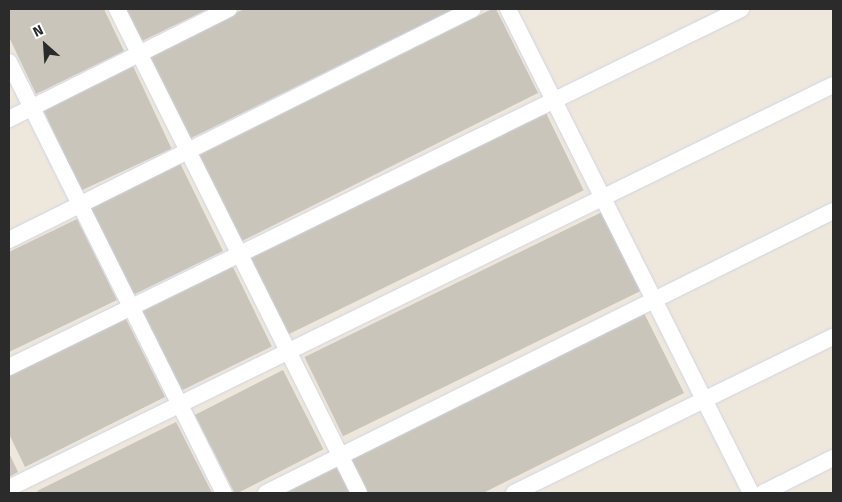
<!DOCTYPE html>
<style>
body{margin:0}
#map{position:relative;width:842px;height:502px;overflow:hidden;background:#eee7dc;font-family:"Fira Sans",sans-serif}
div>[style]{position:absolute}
.building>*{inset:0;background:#c9c5bb;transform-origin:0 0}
.roads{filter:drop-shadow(0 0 1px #d1d4e5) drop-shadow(0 0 1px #d1d4e5)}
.minor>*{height:16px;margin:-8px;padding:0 8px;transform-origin:8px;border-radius:8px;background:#fff}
span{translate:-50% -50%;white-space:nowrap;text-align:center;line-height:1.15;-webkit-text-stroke:4.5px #fff;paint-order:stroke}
.frame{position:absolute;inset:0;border:10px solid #2b2b2b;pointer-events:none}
.north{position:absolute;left:20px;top:20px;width:50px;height:50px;-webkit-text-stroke:4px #fff;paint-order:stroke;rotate:334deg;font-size:14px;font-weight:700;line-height:20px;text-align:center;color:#2b2b2b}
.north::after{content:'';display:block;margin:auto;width:18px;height:22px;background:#2b2b2b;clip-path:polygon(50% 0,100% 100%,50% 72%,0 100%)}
</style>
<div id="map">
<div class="building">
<i style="clip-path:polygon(9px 9px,104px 9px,124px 51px,36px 94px,9px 37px)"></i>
<i style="clip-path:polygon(126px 9px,208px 9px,142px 41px)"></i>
<i style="clip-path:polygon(244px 9px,454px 9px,187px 140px,146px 57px)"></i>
<i style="clip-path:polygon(492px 9px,496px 9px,538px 93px,240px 242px,197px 156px)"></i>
<i style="left:133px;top:66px;width:91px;height:100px;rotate:65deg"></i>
<i style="left:546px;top:113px;width:86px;height:329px;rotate:64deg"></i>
<i style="left:180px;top:163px;width:98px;height:102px;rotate:64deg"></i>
<i style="left:602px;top:212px;width:88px;height:331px;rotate:64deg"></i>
<i style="clip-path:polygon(77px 219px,117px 300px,9px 352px,9px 252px)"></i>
<i style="left:231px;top:263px;width:93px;height:106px;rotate:64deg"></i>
<i style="clip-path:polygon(642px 309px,684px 393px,483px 493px,367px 493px,348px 455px)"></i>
<i style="clip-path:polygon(125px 317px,165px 397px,25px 467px,9px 434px,9px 374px)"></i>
<i style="left:283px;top:370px;width:89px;height:99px;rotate:63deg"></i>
<i style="clip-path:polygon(176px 422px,212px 493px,39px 493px,37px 491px)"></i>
<i style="clip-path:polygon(9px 453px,18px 472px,9px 477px)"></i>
<i style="clip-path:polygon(336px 465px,350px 493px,278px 493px)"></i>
</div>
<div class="roads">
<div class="minor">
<i style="left:117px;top:9px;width:541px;rotate:63.43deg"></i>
<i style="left:508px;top:9px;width:542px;rotate:63.34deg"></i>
<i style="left:9px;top:62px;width:482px;rotate:63.5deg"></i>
<i style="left:9px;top:119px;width:246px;rotate:-26.6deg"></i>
<i style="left:9px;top:240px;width:518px;rotate:-26.47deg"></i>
<i style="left:9px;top:367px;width:815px;rotate:-26.06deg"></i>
<i style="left:9px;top:488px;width:917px;rotate:-26.06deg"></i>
<i style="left:266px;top:493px;width:633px;rotate:-26.44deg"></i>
<i style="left:514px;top:493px;width:355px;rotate:-26.1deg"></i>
<i style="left:763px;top:493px;width:78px;rotate:-26.6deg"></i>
</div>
</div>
<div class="frame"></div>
<div class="north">N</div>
</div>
